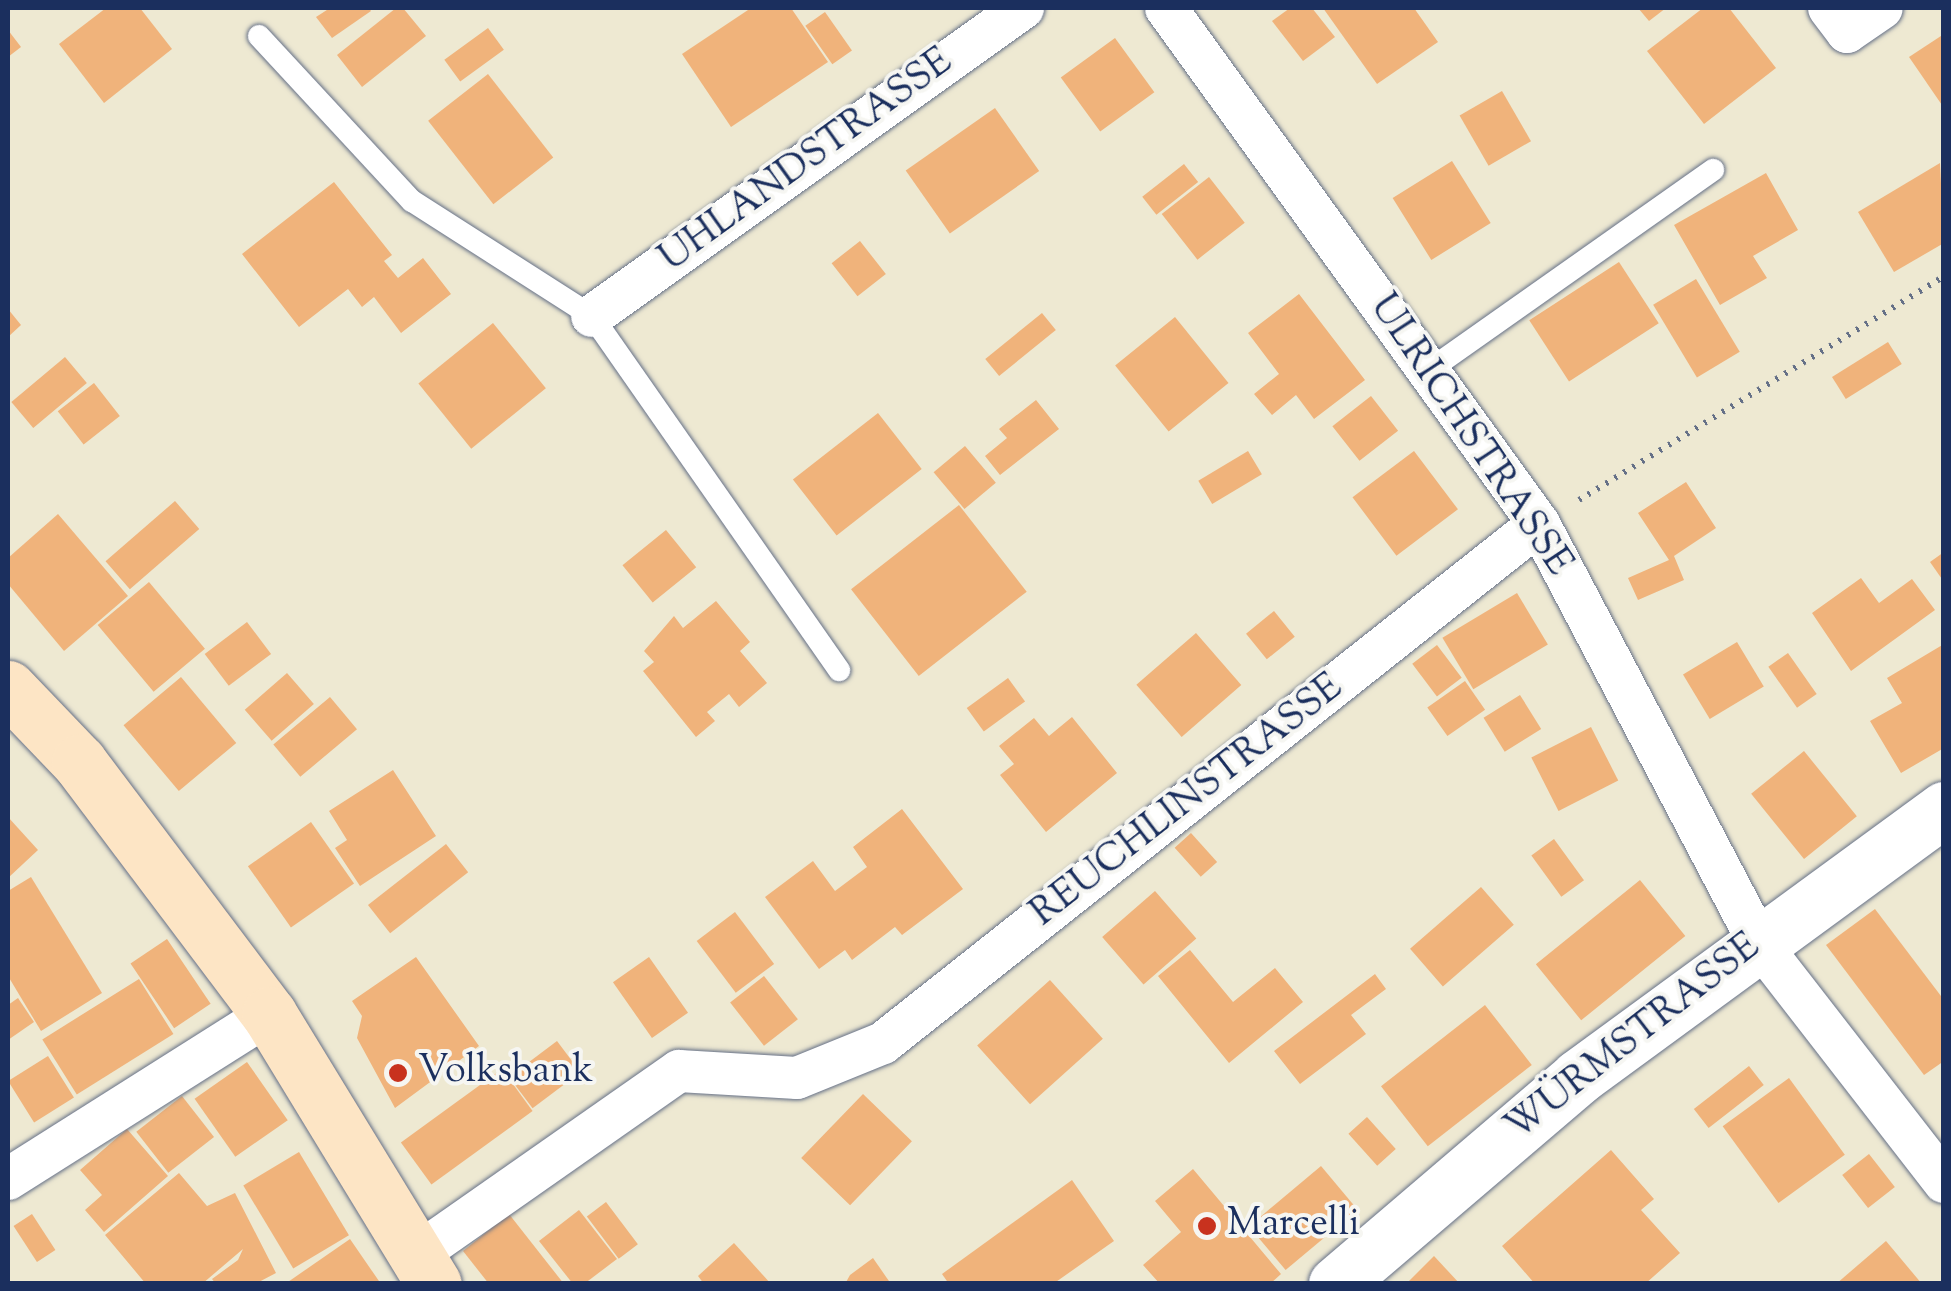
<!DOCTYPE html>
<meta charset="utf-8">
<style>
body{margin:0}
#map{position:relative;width:1951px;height:1291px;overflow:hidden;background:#eee9d2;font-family:"Sorts Mill Goudy",serif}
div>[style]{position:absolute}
.building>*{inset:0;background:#f0b37b;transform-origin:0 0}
.path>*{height:6px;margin-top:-3px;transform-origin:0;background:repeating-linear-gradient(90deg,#657087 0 2.5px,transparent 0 10.5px)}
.roads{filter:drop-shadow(0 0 2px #657087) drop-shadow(0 0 2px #657087)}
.service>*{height:22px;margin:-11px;padding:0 11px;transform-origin:11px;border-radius:11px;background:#fff}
.minor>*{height:42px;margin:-21px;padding:0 21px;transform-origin:21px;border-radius:21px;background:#fff}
.tertiary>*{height:55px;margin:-27.5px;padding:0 27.5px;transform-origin:27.5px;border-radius:27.5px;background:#fff}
.secondary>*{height:55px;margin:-27.5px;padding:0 27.5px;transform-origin:27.5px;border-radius:27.5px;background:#fde5c5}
.dots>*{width:28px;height:28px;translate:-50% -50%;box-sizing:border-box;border:5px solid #f6f6f2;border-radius:50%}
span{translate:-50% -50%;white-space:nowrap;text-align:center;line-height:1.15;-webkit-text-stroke:8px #f6f6f2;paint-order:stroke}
.street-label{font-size:38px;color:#1b2f5e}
.poi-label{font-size:38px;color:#1b2f5e}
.left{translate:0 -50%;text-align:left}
.frame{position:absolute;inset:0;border:10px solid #1b2f5e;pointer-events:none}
</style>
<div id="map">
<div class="building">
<i style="clip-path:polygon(106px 8px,140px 8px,172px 49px,104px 103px,59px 44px)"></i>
<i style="clip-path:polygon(330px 8px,369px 8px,371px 11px,332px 38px,316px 17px)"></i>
<i style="clip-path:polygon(396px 8px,403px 8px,426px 36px,362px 87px,337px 55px)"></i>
<i style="clip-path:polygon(751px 8px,791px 8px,828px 62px,731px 127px,682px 54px)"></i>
<i style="clip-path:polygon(1290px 8px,1312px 8px,1335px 37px,1303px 61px,1272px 21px)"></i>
<i style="clip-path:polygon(1323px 8px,1414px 8px,1438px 42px,1377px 84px)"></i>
<i style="clip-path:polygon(1638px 8px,1666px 8px,1649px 21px)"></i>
<i style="clip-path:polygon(1703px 8px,1729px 8px,1776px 68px,1704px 124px,1647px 51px)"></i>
<i style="left:825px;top:12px;width:47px;height:24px;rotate:55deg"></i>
<i style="left:488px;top:28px;width:27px;height:54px;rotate:54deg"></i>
<i style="clip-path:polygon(8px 30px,21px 47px,8px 57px)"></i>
<i style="clip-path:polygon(1944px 34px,1944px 108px,1909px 57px)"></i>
<i style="left:1115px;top:38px;width:67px;height:67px;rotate:54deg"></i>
<i style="left:488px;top:74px;width:106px;height:76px;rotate:52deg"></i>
<i style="left:1502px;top:91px;width:58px;height:49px;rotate:60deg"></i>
<i style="left:995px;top:108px;width:77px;height:109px;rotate:55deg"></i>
<i style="left:1452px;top:161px;width:73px;height:70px;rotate:58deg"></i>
<i style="clip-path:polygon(1940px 163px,1944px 243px,1894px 272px,1858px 212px)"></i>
<i style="left:1184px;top:164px;width:23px;height:53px;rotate:52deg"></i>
<i style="clip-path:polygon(1766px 173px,1798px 230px,1753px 256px,1767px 278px,1720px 305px,1674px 225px)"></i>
<i style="left:1209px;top:177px;width:58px;height:60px;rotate:52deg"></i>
<i style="clip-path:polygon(334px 182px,392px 255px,384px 261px,398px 278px,423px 258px,451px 294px,401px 333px,374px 297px,362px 307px,348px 289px,299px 327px,242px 254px)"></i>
<i style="left:860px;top:241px;width:42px;height:36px;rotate:52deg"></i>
<i style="left:1619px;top:262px;width:73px;height:107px;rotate:57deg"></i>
<i style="left:1696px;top:279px;width:85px;height:50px;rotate:59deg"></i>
<i style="clip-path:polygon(1299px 294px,1365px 380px,1314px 419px,1296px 395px,1272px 415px,1254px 394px,1279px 374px,1248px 333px)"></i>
<i style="clip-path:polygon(8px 309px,21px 325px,8px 337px)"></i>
<i style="left:1042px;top:313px;width:22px;height:73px;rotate:51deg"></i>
<i style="left:1175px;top:317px;width:85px;height:77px;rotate:51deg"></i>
<i style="left:493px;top:323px;width:84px;height:96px;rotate:51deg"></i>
<i style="left:1888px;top:342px;width:26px;height:66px;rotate:58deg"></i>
<i style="left:65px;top:357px;width:34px;height:70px;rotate:50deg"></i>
<i style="left:94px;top:383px;width:42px;height:46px;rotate:52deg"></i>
<i style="left:1371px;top:396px;width:44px;height:49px;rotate:52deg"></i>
<i style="clip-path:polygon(1036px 400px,1059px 429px,1000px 475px,985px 456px,1007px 438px,999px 429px)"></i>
<i style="left:878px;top:413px;width:71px;height:108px;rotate:52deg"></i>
<i style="left:965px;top:446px;width:48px;height:41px;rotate:50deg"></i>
<i style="left:1248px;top:451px;width:27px;height:58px;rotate:59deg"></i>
<i style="left:1414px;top:451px;width:73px;height:77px;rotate:53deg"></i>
<i style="clip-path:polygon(1686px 482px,1716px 528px,1674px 556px,1684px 580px,1638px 600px,1628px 578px,1669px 560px,1638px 513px)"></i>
<i style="left:175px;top:501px;width:37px;height:92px;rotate:49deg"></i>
<i style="left:959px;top:505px;width:110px;height:137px;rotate:52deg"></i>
<i style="clip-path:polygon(58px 514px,128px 596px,64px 651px,8px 584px,8px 558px)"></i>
<i style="left:666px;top:530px;width:48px;height:56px;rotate:51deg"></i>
<i style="clip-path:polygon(1944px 552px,1944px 582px,1930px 562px)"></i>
<i style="clip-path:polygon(1861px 578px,1879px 603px,1912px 579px,1935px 610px,1851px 671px,1812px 613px)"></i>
<i style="left:149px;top:582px;width:87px;height:67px;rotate:50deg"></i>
<i style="left:1517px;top:593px;width:60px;height:87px;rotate:59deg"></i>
<i style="clip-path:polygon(716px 601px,750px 642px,740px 651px,767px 683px,739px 707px,729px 694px,707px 712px,715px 721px,696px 737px,643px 671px,654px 662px,644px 651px,674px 616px,683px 628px)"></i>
<i style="left:1274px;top:611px;width:33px;height:36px;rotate:51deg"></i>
<i style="left:247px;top:622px;width:40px;height:53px;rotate:53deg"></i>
<i style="left:1196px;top:633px;width:69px;height:79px;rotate:49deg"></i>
<i style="left:1737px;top:642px;width:52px;height:63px;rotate:59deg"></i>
<i style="clip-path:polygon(1944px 644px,1944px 748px,1901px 773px,1870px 721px,1902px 703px,1887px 678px)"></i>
<i style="left:1437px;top:645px;width:41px;height:31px;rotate:53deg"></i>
<i style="left:1788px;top:653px;width:50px;height:24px;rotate:55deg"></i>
<i style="left:287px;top:673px;width:41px;height:56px;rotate:49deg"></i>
<i style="left:181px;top:677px;width:86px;height:75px;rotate:50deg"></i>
<i style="left:1008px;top:678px;width:29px;height:51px;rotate:54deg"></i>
<i style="left:1465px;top:681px;width:35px;height:46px;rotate:55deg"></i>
<i style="left:1520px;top:695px;width:40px;height:43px;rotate:58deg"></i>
<i style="left:330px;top:697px;width:42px;height:74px;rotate:50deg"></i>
<i style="clip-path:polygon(1072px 717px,1117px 773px,1046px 832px,1000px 775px,1014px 764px,999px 746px,1034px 718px,1049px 736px)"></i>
<i style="left:1591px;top:727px;width:60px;height:67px;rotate:63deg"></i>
<i style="left:1804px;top:751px;width:84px;height:68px;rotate:51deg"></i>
<i style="clip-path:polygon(393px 770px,436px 836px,360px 886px,335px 848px,347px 840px,329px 811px)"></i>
<i style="clip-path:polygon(902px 809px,963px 889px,902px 935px,895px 927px,852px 960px,845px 950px,819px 969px,765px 897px,813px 861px,835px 891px,867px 867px,853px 847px)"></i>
<i style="clip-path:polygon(8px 817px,38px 850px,8px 878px)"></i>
<i style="left:311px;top:822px;width:75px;height:77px;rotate:55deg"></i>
<i style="left:1191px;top:833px;width:39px;height:22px;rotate:48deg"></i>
<i style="left:1554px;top:839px;width:51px;height:28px;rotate:54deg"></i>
<i style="left:446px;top:844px;width:36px;height:99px;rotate:52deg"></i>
<i style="clip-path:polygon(31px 877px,102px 993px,41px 1031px,8px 976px,8px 891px)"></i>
<i style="left:1640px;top:880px;width:72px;height:134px;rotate:51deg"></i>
<i style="left:1481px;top:887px;width:50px;height:94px;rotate:49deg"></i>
<i style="left:1155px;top:891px;width:63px;height:70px;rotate:49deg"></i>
<i style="clip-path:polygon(1875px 909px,1944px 1000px,1944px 1061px,1924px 1075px,1826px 945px)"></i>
<i style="left:735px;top:912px;width:65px;height:48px;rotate:53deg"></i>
<i style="left:167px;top:939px;width:78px;height:44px;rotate:56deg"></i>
<i style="clip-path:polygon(1190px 950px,1233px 1002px,1275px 968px,1303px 1002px,1229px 1063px,1158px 976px)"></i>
<i style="clip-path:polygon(416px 957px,479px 1046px,395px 1108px,357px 1038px,362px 1016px,352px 1001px)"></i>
<i style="left:649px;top:957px;width:68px;height:44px;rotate:55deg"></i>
<i style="clip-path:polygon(1375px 974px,1386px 989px,1351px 1015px,1366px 1034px,1300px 1084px,1274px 1051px)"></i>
<i style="left:764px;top:976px;width:55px;height:43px;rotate:52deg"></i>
<i style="left:139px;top:979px;width:65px;height:114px;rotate:58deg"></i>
<i style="left:1050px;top:980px;width:79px;height:98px;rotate:48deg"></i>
<i style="clip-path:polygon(18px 998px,34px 1022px,8px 1040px,8px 1005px)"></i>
<i style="left:1485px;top:1005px;width:76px;height:132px;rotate:52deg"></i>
<i style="left:557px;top:1041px;width:39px;height:60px;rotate:53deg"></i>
<i style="left:48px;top:1056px;width:49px;height:47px;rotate:58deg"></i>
<i style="left:247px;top:1062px;width:71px;height:64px;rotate:55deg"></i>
<i style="left:1749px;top:1066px;width:24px;height:70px;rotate:52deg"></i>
<i style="left:502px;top:1069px;width:52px;height:125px;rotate:54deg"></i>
<i style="left:1789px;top:1078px;width:95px;height:82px;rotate:54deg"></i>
<i style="left:863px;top:1094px;width:68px;height:89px;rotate:44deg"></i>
<i style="left:182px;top:1096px;width:52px;height:58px;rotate:52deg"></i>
<i style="left:1367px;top:1117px;width:43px;height:25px;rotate:48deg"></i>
<i style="clip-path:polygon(127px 1129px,168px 1176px,104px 1232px,85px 1210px,102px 1195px,80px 1170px)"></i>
<i style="clip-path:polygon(1611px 1150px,1654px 1199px,1641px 1210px,1680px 1253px,1645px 1284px,1535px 1284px,1502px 1246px)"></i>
<i style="left:299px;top:1152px;width:97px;height:65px;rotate:59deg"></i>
<i style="left:1869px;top:1154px;width:42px;height:34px;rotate:52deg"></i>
<i style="left:1321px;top:1166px;width:57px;height:94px;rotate:50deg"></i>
<i style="clip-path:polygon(1193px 1169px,1281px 1274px,1270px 1284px,1160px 1284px,1143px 1265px,1181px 1232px,1155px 1201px)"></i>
<i style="clip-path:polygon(179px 1173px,207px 1206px,235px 1193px,276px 1273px,255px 1284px,216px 1284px,212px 1279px,238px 1260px,243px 1249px,202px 1284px,146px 1284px,105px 1235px)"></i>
<i style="clip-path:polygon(1072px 1180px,1114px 1241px,1053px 1284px,949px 1284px,942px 1274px)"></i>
<i style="left:606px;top:1202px;width:53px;height:24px;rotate:53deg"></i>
<i style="clip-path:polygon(579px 1210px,617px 1259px,584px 1284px,573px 1284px,539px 1241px)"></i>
<i style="left:32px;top:1214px;width:43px;height:22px;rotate:57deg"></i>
<i style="clip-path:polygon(509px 1214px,564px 1284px,489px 1284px,463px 1251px)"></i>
<i style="clip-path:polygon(350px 1239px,381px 1284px,285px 1284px)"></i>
<i style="clip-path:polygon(1886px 1241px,1922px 1284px,1836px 1284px)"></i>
<i style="clip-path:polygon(734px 1243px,771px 1284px,704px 1284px,698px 1276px)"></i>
<i style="clip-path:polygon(1434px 1256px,1460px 1284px,1406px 1284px)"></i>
<i style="clip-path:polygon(873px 1258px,891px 1284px,845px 1284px,850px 1275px)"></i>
</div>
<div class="path">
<i style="left:1579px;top:500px;width:428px;rotate:-31.5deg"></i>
</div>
<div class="roads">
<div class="service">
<i style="left:259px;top:36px;width:225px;rotate:47.2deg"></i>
<i style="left:412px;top:201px;width:214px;rotate:32.6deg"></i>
<i style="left:592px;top:316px;width:432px;rotate:55.1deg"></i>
<i style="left:1428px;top:371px;width:349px;rotate:-35.2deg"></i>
</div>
<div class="minor">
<i style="left:1166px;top:8px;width:637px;rotate:54.14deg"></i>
<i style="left:1539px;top:524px;width:472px;rotate:62.3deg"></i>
<i style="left:1758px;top:942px;width:304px;rotate:52.2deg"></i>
<i style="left:1829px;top:8px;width:30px;rotate:53deg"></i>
<i style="left:1847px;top:32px;width:42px;rotate:-34.4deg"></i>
<i style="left:592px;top:316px;width:530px;rotate:-35.55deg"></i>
<i style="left:8px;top:1179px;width:309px;rotate:-32.3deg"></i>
<i style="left:416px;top:1255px;width:321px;rotate:-35deg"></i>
<i style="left:679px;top:1071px;width:118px;rotate:3.4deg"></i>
<i style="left:797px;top:1078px;width:93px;rotate:-22.1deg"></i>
<i style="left:883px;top:1043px;width:836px;rotate:-38.35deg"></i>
</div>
<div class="tertiary">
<i style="left:1336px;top:1284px;width:318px;rotate:-40.5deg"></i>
<i style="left:1578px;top:1077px;width:454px;rotate:-36.2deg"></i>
</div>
<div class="secondary">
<i style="left:8px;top:688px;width:103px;rotate:46.2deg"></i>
<i style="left:79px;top:762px;width:316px;rotate:53deg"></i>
<i style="left:269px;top:1014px;width:316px;rotate:58.6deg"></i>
</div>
</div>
<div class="dots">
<i style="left:398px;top:1073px;background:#c8321e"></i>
<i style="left:1207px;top:1226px;background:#c8321e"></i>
</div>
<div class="street-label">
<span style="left:807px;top:162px;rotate:-36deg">UHLANDSTRASSE</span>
<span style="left:1469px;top:436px;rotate:56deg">ULRICHSTRASSE</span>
<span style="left:1188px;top:802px;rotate:-38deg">REUCHLINSTRASSE</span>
<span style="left:1634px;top:1039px;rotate:-38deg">WÜRMSTRASSE</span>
</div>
<div class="poi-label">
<span class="left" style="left:418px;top:1073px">Volksbank</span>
<span class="left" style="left:1227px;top:1226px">Marcelli</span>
</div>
<div class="frame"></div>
</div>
